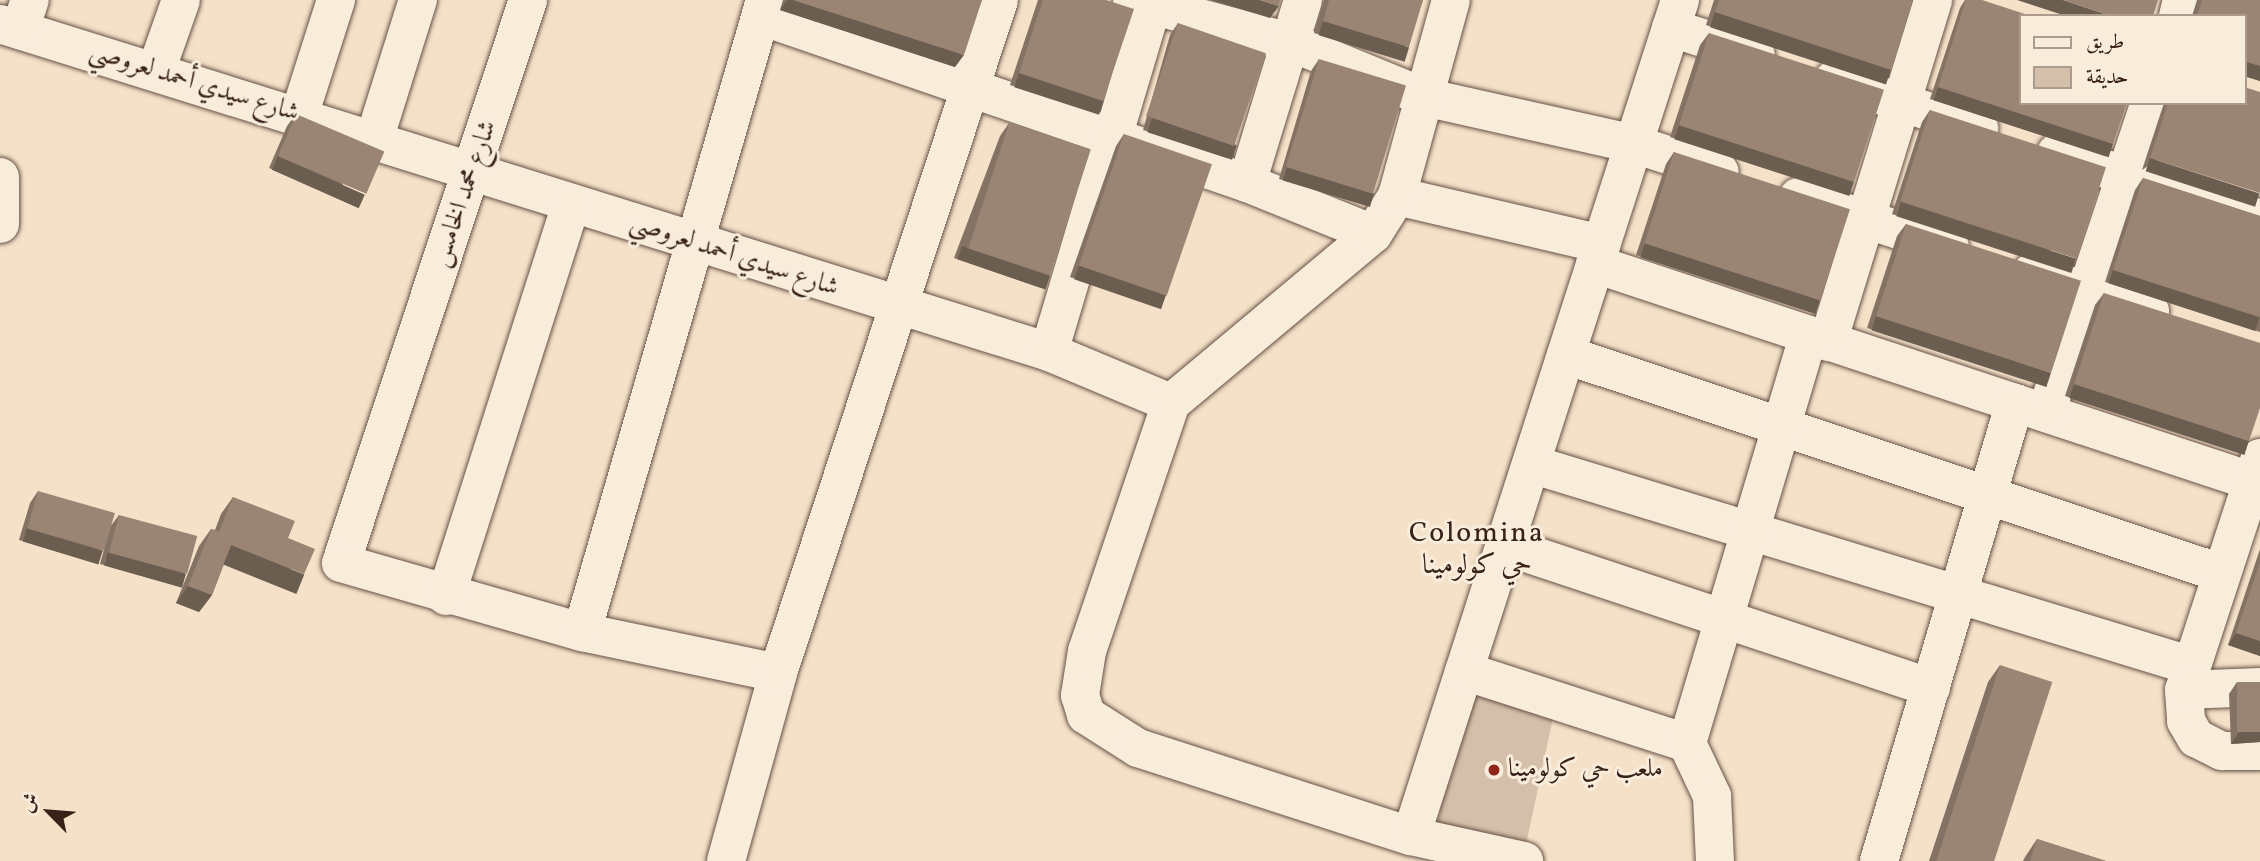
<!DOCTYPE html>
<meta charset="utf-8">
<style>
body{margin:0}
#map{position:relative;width:2260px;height:861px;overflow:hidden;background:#f4e1c8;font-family:Vollkorn,Amiri,serif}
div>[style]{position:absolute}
.green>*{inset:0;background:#d4c0aa;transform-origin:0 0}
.roads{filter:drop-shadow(0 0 2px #675145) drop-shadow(0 0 2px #675145)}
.minor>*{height:38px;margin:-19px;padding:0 19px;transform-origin:19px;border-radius:19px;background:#f8ecdb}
.wall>*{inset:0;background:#847264}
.shaded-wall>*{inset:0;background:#6c5d51;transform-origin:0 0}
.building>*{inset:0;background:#9a8574;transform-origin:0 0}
.dots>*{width:19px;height:19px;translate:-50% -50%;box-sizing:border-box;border:4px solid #f8ecdb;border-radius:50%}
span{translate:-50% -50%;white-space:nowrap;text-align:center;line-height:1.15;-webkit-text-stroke:6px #f8ecdb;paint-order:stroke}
.street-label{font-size:26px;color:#382119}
.poi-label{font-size:26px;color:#382119}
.left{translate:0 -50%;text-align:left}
.neighbourhood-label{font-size:28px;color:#382119;letter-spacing:2px}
.legend{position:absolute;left:2019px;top:14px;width:228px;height:91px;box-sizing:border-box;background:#f8ecdb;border:2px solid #ab9b8d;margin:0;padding:9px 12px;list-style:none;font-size:21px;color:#382119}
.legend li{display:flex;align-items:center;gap:14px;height:35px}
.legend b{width:35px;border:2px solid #ab9b8d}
.north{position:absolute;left:14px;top:777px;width:70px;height:70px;-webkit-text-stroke:5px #f8ecdb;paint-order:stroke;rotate:295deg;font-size:19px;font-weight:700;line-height:28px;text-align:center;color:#382119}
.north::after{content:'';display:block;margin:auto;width:24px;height:32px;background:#382119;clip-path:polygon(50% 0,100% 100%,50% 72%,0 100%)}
</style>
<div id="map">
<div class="green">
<i style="left:1465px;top:694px;width:91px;height:138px;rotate:12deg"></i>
</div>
<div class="roads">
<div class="minor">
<i style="left:528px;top:0;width:593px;rotate:108.37deg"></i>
<i style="left:341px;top:563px;width:251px;rotate:16deg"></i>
<i style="left:582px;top:632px;width:200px;rotate:11.8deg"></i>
<i style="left:1132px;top:0;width:163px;rotate:14.9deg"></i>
<i style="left:1290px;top:42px;width:145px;rotate:22.3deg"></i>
<i style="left:1424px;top:97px;width:215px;rotate:12.6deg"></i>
<i style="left:1634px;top:144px;width:90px;rotate:18deg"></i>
<i style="left:761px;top:16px;width:514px;rotate:18.96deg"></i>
<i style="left:1247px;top:183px;width:136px;rotate:22deg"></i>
<i style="left:2178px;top:16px;width:16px;rotate:-76deg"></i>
<i style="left:0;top:24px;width:1099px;rotate:17.36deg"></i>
<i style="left:1049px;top:352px;width:132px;rotate:22.7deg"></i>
<i style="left:1671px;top:28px;width:89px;rotate:17.6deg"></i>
<i style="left:20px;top:30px;width:32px;rotate:-72deg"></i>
<i style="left:156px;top:71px;width:75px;rotate:-70.6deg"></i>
<i style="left:1833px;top:80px;width:154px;rotate:18.2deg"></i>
<i style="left:299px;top:116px;width:122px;rotate:-72.3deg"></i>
<i style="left:374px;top:140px;width:147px;rotate:-72.6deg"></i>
<i style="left:2056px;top:153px;width:214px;rotate:17.9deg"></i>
<i style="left:0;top:177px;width:47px;rotate:90deg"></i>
<i style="left:1247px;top:183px;width:191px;rotate:-73deg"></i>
<i style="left:1397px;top:196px;width:210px;rotate:13.2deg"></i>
<i style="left:1798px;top:197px;width:160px;rotate:18.2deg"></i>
<i style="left:1595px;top:264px;width:691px;rotate:18.3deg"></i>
<i style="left:2031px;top:273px;width:125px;rotate:17.7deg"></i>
<i style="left:1828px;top:342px;width:358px;rotate:-72.9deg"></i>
<i style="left:1049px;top:352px;width:367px;rotate:-73.4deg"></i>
<i style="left:1566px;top:355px;width:687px;rotate:18.41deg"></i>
<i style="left:1171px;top:403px;width:262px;rotate:108.7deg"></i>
<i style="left:1087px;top:651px;width:45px;rotate:99deg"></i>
<i style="left:1080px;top:695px;width:21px;rotate:73deg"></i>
<i style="left:1086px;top:715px;width:62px;rotate:32.4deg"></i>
<i style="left:1138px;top:748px;width:287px;rotate:17.9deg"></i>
<i style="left:1411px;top:836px;width:878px;rotate:-72.16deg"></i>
<i style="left:1171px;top:403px;width:263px;rotate:-39.9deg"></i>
<i style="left:1373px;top:234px;width:45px;rotate:-57.7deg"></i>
<i style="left:1397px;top:196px;width:203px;rotate:-74.6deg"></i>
<i style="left:2046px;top:413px;width:327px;rotate:-71.5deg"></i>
<i style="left:2260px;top:458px;width:244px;rotate:108.1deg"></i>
<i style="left:2184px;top:690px;width:31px;rotate:86deg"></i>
<i style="left:2186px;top:721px;width:20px;rotate:60deg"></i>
<i style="left:2196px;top:738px;width:29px;rotate:27deg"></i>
<i style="left:2222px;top:751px;width:38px"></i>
<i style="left:1531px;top:464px;width:688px;rotate:16.99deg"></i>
<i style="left:1505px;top:546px;width:449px;rotate:18.4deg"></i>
<i style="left:446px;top:596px;width:411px;rotate:-72.3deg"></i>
<i style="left:582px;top:632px;width:658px;rotate:-73.85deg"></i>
<i style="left:1464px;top:671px;width:234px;rotate:17.9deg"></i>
<i style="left:1687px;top:743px;width:59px;rotate:64.7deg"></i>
<i style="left:1712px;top:796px;width:65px;rotate:87.4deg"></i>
<i style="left:2184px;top:690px;width:76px;rotate:-2.3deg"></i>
<i style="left:1687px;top:743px;width:426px;rotate:-73.4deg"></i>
<i style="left:1411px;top:836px;width:116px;rotate:12.5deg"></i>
<i style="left:726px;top:861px;width:195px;rotate:-74.5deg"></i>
<i style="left:778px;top:673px;width:708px;rotate:-71.82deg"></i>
<i style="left:1879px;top:861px;width:478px;rotate:-73.5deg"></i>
</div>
</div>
<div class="wall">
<i style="clip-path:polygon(783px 0,982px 0,955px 67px,780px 10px)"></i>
<i style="clip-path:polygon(1038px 0,1106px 0,1103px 101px,1095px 113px,1010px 85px)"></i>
<i style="clip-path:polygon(1324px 0,1423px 0,1401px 59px,1314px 33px)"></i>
<i style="clip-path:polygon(1714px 0,1913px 0,1891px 70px,1882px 82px,1706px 25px)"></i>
<i style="clip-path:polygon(1965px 0,1982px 0,2113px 144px,2105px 156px,1930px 99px,1960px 8px)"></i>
<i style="clip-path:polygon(2197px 0,2260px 0,2260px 81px,2244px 76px,2244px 16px,2192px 16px)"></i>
<i style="clip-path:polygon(1178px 23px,1236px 146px,1227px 158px,1143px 130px,1170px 35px)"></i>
<i style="clip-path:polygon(1709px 33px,1854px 181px,1846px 193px,1670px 137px,1700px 45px)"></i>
<i style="clip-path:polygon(1319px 59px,1365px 205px,1279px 179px,1311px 71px)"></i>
<i style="clip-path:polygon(2164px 103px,2244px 103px,2142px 170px)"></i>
<i style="clip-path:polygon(1930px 110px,2068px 271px,1892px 214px,1922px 122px)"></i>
<i style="clip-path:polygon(296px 114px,357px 206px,269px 168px,287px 126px)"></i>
<i style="clip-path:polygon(1009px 123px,1050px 276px,1041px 288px,954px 258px,1000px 136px)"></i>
<i style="clip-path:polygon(1124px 134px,1158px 307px,1070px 277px,1116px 146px)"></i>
<i style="clip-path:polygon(1674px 152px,1820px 300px,1812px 312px,1636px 255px,1666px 164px)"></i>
<i style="clip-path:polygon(2143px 178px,2260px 216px,2260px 332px,2105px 282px,2135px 190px)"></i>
<i style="clip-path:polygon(1906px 224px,2043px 385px,1867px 328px,1897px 236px)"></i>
<i style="clip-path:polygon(2104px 293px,2241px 453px,2065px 396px,2095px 305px)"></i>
<i style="clip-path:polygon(38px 491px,103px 551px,95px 563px,19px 540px,30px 503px)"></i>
<i style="clip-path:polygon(233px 497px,288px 538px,292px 591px,224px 564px,212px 595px,199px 612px,176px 603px,199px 546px,211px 529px,215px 530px,221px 514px)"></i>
<i style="clip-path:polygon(119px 515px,186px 574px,178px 586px,100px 564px,110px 527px)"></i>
<i style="clip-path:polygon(2260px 549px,2260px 656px,2228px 645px)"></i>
<i style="clip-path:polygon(2000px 665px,1993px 861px,1929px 861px,1988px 682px)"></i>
<i style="clip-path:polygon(2237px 682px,2260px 682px,2260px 742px,2231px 744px,2229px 694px)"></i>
<i style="clip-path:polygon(2037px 839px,2106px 861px,2023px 861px,2025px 857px)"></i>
</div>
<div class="shaded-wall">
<i style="clip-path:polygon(787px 0,793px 0,964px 55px,955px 67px,780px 10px)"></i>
<i style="clip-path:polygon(1211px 0,1260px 0,1279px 6px,1270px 18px)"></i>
<i style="clip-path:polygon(2017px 0,2063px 0,2111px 16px,2066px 16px)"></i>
<i style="left:1715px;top:12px;width:185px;height:16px;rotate:18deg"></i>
<i style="left:1323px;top:21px;width:90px;height:15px;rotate:17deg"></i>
<i style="clip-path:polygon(2244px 61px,2260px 66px,2260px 81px,2244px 76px)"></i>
<i style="left:1019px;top:73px;width:89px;height:15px;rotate:18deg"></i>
<i style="left:1938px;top:87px;width:184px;height:14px;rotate:18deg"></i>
<i style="left:1152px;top:118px;width:89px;height:15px;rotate:18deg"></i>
<i style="left:1679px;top:125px;width:184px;height:15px;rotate:18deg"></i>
<i style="left:278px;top:156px;width:95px;height:15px;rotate:24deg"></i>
<i style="left:2150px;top:158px;width:115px;height:14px;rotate:18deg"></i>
<i style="left:1287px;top:167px;width:91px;height:14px;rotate:17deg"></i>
<i style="left:1901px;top:202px;width:184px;height:15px;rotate:18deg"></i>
<i style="left:1645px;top:243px;width:184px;height:15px;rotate:18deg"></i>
<i style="left:962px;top:246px;width:93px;height:14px;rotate:19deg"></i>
<i style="left:1079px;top:265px;width:92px;height:15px;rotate:19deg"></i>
<i style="left:2113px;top:270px;width:154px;height:14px;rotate:18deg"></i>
<i style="left:1876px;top:316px;width:184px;height:15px;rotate:18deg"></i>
<i style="left:2074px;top:384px;width:184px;height:15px;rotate:18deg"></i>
<i style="left:27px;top:528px;width:79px;height:14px;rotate:17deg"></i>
<i style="left:231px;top:545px;width:79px;height:21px;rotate:22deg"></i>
<i style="left:108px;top:552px;width:81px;height:14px;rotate:16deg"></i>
<i style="clip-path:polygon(188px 586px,212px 595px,199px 612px,176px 603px)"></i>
<i style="clip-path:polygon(2236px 633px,2260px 641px,2260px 656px,2228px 645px)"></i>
<i style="clip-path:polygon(2260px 731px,2260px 742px,2231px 744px,2239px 732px)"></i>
</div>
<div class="building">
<i style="clip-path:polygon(793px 0,982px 0,964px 55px)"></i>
<i style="clip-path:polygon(1043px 0,1106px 0,1134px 9px,1103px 101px,1019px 73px)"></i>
<i style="clip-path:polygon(1260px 0,1280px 0,1279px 6px)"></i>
<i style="clip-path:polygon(1329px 0,1423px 0,1409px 47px,1323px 21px)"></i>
<i style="clip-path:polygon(1719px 0,1913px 0,1891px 70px,1715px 12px)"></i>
<i style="clip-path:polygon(1966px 0,1982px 0,2031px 16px,2020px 16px,2020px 103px,2127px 103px,2113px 144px,1938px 87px)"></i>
<i style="clip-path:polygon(2063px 0,2158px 0,2153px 16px,2111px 16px)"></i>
<i style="clip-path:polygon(2202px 0,2260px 0,2260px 66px,2244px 61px,2244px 16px,2197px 16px)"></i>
<i style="left:1178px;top:23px;width:93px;height:98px;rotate:19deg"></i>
<i style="left:1709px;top:33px;width:184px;height:97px;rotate:18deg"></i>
<i style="left:1319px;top:59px;width:91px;height:113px;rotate:17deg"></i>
<i style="clip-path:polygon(2244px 87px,2260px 92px,2260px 193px,2150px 158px,2168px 103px,2244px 103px)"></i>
<i style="left:1930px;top:110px;width:185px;height:96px;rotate:18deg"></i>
<i style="left:296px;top:114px;width:96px;height:46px;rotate:23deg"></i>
<i style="left:1009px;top:123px;width:86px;height:132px;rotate:18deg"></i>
<i style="left:1124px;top:134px;width:93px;height:139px;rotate:19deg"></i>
<i style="left:1674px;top:152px;width:185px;height:96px;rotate:18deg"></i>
<i style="clip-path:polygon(2143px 178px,2260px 216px,2260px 317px,2113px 270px)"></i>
<i style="left:1906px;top:224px;width:184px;height:97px;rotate:18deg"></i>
<i style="clip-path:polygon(2104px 293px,2260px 343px,2260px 408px,2249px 441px,2074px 384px)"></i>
<i style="left:38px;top:491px;width:80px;height:39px;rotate:16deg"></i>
<i style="clip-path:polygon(233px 497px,295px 521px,288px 538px,315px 549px,304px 574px,231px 545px,212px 595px,188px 586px,211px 529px,219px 532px)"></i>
<i style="left:119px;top:515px;width:81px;height:39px;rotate:15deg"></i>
<i style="clip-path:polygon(2260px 562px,2260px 641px,2236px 633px)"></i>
<i style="left:2000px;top:665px;width:55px;height:206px;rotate:18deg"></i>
<i style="left:2237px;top:682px;width:23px;height:50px"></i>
<i style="clip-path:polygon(2037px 839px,2106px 861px,2030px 861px)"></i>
</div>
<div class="dots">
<i style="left:1494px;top:770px;background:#8f2418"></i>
</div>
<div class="street-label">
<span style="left:194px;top:83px;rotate:17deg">شارع سيدي أحمد لعروصي</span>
<span style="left:465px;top:194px;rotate:-71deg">شارع محمد الخامس</span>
<span style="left:734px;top:256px;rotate:18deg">شارع سيدي أحمد لعروصي</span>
</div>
<div class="poi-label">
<span class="left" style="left:1508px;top:770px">ملعب حي كولومينا</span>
</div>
<div class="neighbourhood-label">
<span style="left:1477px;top:550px">Colomina<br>حي كولومينا</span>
</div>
<ul class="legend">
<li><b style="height:9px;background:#f8ecdb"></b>طريق</li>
<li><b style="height:19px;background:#d4c0aa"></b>حديقة</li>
</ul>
<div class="north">ش</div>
</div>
